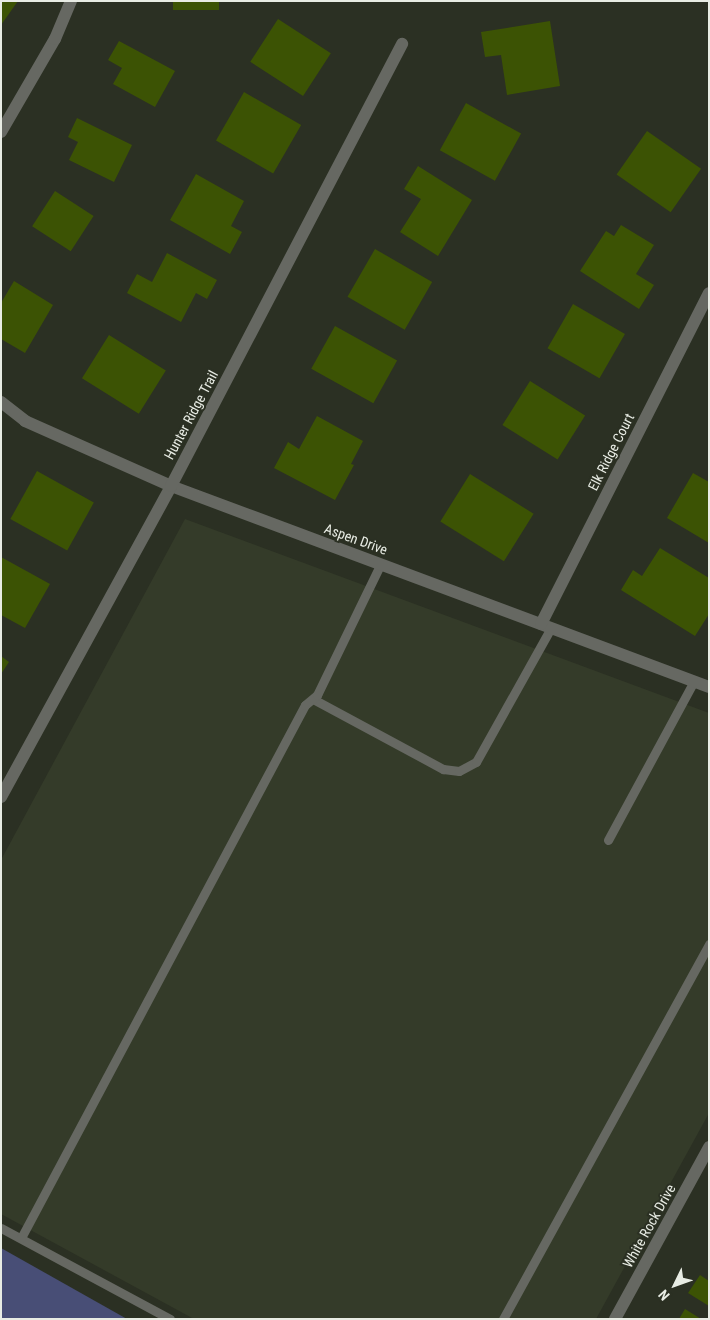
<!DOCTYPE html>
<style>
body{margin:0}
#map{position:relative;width:710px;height:1320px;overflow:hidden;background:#2b3023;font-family:"Roboto Condensed",sans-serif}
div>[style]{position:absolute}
.built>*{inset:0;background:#343b29}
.green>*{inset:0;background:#484e76}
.building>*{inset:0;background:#3c5304;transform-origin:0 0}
.service>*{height:9px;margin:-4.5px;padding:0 4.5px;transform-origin:4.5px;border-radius:4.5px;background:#666862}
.minor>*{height:12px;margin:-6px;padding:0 6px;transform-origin:6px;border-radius:6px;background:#666862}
span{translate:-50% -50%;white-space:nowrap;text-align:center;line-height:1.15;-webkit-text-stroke:4px #2b3023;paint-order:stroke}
.street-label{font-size:14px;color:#e8ece4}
.frame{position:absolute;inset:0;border:2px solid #e8ece4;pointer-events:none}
.north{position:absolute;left:650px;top:1260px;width:50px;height:50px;-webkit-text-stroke:4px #2b3023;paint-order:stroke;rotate:228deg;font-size:14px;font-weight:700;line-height:20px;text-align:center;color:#e8ece4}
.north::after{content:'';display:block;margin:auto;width:18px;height:22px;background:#e8ece4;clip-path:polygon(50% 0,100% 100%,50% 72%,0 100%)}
</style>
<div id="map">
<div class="built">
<i style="clip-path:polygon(185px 519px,709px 713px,709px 1113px,596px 1319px,194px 1319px,1px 1214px,1px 860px)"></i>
</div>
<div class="green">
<i style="clip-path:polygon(1px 1248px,127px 1319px,1px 1319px)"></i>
</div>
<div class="building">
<i style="clip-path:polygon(1px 1px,18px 1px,1px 25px)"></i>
<i style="left:173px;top:1px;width:46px;height:9px"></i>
<i style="left:278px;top:19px;width:63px;height:51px;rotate:33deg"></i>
<i style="clip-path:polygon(550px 21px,560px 86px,507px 95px,501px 55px,485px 57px,481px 32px)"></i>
<i style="clip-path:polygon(119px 41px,175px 71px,155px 107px,113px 84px,122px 68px,108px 60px)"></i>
<i style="left:244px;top:92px;width:66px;height:56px;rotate:30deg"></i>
<i style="left:466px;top:103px;width:63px;height:54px;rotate:29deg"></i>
<i style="clip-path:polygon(77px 118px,132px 145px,114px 182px,69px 160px,78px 142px,68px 137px)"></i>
<i style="left:647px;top:131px;width:66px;height:53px;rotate:35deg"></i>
<i style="clip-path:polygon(418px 166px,472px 200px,438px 256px,400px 232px,421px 199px,404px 189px)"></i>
<i style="clip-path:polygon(196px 174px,244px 201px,231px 226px,242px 232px,230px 254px,170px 220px)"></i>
<i style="left:55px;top:191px;width:46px;height:42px;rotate:33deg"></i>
<i style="clip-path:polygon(621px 225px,654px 245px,636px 274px,654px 285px,639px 309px,580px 271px,606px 231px,614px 236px)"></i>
<i style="left:375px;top:249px;width:66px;height:55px;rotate:30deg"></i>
<i style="clip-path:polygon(167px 253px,217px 280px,207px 299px,196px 293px,181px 322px,127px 293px,137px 274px,152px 282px)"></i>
<i style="clip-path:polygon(14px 281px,53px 305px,25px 353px,1px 339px,1px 303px)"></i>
<i style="left:573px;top:304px;width:60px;height:51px;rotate:30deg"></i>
<i style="left:335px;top:326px;width:71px;height:49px;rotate:29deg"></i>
<i style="left:109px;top:335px;width:67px;height:51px;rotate:32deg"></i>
<i style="left:530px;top:381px;width:65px;height:52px;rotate:32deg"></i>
<i style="clip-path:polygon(317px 416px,363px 441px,351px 464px,354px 465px,335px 500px,274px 468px,288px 442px,299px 449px)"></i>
<i style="left:37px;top:471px;width:65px;height:55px;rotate:29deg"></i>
<i style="clip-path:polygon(693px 473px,709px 482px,709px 543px,667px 518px)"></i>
<i style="left:470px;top:474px;width:75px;height:56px;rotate:32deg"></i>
<i style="clip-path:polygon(660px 548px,709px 578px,709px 614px,695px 636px,621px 590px,633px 570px,642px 576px)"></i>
<i style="clip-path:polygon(1px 557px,50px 584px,25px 628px,1px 615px)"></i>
<i style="clip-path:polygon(1px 656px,9px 662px,1px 674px)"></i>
<i style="clip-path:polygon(700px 1275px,709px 1281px,709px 1306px,688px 1293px)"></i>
<i style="clip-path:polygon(685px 1309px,701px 1319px,679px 1319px)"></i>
</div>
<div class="service">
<i style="left:313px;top:699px;width:148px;rotate:28.3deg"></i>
<i style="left:443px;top:769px;width:16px;rotate:7deg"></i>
<i style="left:459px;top:771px;width:19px;rotate:-28deg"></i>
<i style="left:476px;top:762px;width:154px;rotate:-60.8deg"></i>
<i style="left:608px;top:840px;width:181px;rotate:-61.6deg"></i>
<i style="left:1px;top:1228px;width:192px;rotate:28.3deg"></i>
<i style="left:21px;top:1238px;width:604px;rotate:-61.95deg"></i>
<i style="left:305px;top:705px;width:16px;rotate:-40deg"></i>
<i style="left:317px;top:695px;width:144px;rotate:-64.1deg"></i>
<i style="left:503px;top:1319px;width:428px;rotate:-61.2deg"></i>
</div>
<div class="minor">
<i style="left:1px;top:132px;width:108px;rotate:-59.9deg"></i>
<i style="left:55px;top:39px;width:41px;rotate:-67.2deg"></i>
<i style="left:1px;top:402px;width:31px;rotate:38deg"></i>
<i style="left:25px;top:421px;width:160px;rotate:24deg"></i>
<i style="left:171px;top:486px;width:574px;rotate:20.49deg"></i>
<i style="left:541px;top:624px;width:371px;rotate:-63.1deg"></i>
<i style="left:1px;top:797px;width:354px;rotate:-61.3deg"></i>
<i style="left:171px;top:486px;width:499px;rotate:-62.4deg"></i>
<i style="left:615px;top:1319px;width:196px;rotate:-61.3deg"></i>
</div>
<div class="street-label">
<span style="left:191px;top:415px;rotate:-62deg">Hunter Ridge Trail</span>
<span style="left:611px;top:452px;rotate:-63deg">Elk Ridge Court</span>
<span style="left:356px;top:539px;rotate:20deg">Aspen Drive</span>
<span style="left:649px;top:1226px;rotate:-61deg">White Rock Drive</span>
</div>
<div class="frame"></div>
<div class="north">N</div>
</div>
